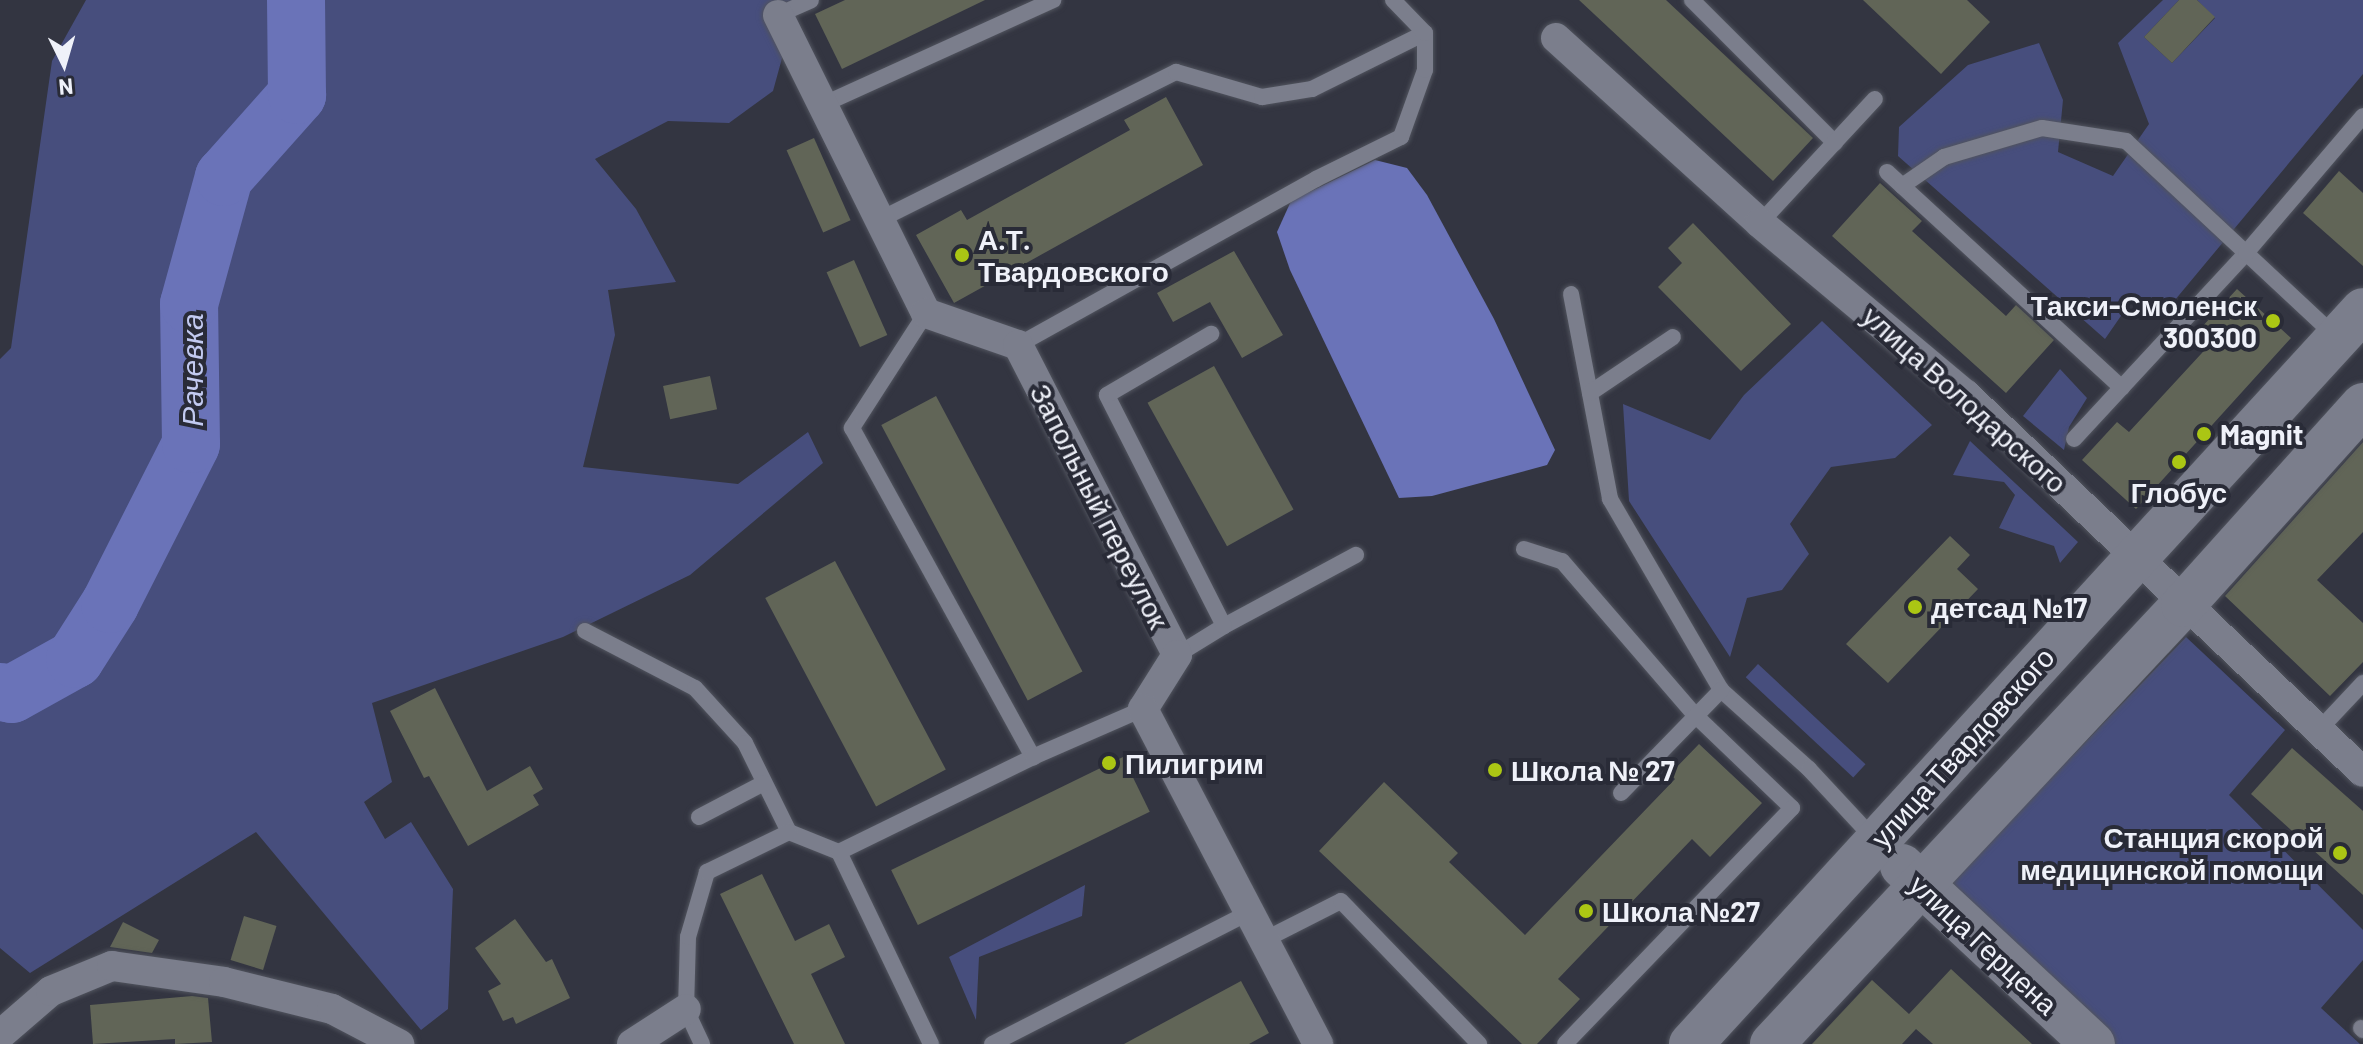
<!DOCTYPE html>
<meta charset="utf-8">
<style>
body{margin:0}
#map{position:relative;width:2363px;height:1044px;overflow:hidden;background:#333541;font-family:Barlow,sans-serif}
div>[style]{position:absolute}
.green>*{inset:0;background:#474e7d;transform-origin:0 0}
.water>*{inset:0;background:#6a73b8}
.river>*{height:58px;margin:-29px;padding:0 29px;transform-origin:29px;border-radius:29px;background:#6a73b8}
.building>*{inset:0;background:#616557;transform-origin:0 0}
.roads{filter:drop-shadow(0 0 2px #51545e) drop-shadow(0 0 2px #51545e)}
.lane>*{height:16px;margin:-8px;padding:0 8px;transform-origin:8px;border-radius:8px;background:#7b7e8c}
.street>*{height:30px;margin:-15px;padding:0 15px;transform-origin:15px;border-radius:15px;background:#7b7e8c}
.secondary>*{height:44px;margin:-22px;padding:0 22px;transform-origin:22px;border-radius:22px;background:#7b7e8c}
.dots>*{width:22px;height:22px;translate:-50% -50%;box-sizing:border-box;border:4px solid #292b37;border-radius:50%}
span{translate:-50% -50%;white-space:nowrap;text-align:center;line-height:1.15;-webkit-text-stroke:8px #292b37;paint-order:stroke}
.poi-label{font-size:28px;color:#eff1f9;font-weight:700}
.left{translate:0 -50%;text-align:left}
.right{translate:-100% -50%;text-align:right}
.street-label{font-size:28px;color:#eff1f9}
.water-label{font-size:30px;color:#c2caf0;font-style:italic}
.north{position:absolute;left:24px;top:24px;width:80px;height:80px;-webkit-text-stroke:6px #292b37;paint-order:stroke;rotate:175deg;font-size:22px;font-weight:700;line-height:32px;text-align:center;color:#eff1f9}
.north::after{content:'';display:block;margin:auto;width:28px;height:36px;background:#eff1f9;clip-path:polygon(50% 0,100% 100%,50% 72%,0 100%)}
</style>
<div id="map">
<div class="green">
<i style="clip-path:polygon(86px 0,798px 0,773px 91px,729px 123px,668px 121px,595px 159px,636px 209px,676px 282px,608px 290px,615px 335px,583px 467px,738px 484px,808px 432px,823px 463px,690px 575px,563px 637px,372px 703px,392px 782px,364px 802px,385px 839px,411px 822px,453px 889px,448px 1009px,421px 1030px,256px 832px,30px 973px,0 948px,0 359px,11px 348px,52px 61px)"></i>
<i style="clip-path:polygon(2163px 0,2179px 0,2144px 37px,2172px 63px,2215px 18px,2197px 0,2363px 0,2363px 74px,2160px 318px,2132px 300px,2105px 339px,1898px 156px,1899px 127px,1968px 65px,2039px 43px,2063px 100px,2058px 152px,2113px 176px,2149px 124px,2118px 43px)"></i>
<i style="clip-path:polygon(1822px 321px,1932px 425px,1895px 458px,1831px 467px,1790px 524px,1809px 554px,1782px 590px,1747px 598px,1730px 657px,1629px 501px,1623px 404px,1710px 440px,1744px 395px)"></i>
<i style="clip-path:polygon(2060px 369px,2087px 398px,2069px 427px,2064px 450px,2023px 416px)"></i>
<i style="clip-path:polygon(1970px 441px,2078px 542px,2060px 563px,2054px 546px,1999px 528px,2015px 495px,2004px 482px,1953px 475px)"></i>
<i style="clip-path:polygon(2186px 637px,2285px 730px,2229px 795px,2363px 930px,2363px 960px,2321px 1008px,2360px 1044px,2111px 1044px,1941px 893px)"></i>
<i style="left:1758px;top:664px;width:147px;height:18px;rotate:43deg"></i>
<i style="clip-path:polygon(1085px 885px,1082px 916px,979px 957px,976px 1020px,949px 957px)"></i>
</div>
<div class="water">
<i style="clip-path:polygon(1375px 160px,1407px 168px,1427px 195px,1494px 319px,1555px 450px,1547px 465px,1432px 496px,1399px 498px,1290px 270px,1277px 232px,1291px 201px)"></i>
</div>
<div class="river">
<i style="left:0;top:692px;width:12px;rotate:9deg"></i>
<i style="left:12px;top:694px;width:72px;rotate:-29.1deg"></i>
<i style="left:75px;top:659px;width:65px;rotate:-57.5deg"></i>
<i style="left:110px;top:604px;width:179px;rotate:-63.1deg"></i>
<i style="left:191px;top:444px;width:140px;rotate:-90.8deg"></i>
<i style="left:189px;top:304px;width:132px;rotate:-74.6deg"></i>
<i style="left:224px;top:177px;width:110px;rotate:-48.3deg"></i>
<i style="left:297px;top:95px;width:95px;rotate:-90.6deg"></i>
</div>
<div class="building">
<i style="clip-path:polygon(845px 0,985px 0,842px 69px,815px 14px)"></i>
<i style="clip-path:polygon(1579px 0,1666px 0,1813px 138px,1773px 181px)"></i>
<i style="clip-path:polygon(1863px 0,1967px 0,1990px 22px,1941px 74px)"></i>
<i style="clip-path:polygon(2179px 0,2197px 0,2215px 17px,2172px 63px,2144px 37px)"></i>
<i style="clip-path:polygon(1166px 97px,1203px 165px,954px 303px,916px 235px,961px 210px,967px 220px,1130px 130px,1124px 120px)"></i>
<i style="left:814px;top:138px;width:90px;height:30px;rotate:66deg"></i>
<i style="clip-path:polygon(2339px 171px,2363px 193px,2363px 266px,2303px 213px)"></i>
<i style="clip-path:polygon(1880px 183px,1922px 221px,1912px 231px,2006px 316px,2016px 305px,2054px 340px,2006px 393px,1832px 236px)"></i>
<i style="clip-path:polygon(1693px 223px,1791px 324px,1741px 371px,1658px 287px,1682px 263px,1668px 248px)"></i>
<i style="clip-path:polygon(1234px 251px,1283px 335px,1242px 358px,1210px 302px,1173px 322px,1157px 293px)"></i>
<i style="left:854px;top:260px;width:82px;height:30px;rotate:66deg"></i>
<i style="clip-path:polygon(2237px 289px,2291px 338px,2136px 509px,2082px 460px,2117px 422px,2129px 432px,2213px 341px,2200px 329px)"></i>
<i style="left:1214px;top:366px;width:164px;height:76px;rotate:61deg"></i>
<i style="left:710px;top:376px;width:34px;height:48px;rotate:78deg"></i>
<i style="left:936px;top:396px;width:312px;height:62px;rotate:62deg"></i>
<i style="clip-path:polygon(2363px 442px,2363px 532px,2317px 580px,2363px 623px,2363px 662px,2330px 696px,2225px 596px)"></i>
<i style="clip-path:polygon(1950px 536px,1970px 555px,1957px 569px,1978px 589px,1888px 683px,1846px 644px)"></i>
<i style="left:835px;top:561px;width:236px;height:79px;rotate:62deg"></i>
<i style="clip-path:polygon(435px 688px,487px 791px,530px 766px,543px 789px,533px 795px,539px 805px,468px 846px,429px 776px,424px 778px,390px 711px)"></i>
<i style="clip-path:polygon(1699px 744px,1762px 803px,1710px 857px,1692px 839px,1558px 979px,1580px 999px,1537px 1044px,1522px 1044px,1319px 851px,1384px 782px,1458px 853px,1449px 862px,1525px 935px,1675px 779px,1670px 774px)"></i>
<i style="clip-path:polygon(2292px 748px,2363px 811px,2363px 895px,2251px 794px)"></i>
<i style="left:1123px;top:757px;width:61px;height:258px;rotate:64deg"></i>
<i style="clip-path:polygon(762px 874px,795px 941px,829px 924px,845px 957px,811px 974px,845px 1044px,794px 1044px,720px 894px)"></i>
<i style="left:244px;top:916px;width:34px;height:46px;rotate:17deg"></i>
<i style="clip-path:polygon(515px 919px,546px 962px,552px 959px,570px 998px,516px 1024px,513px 1017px,503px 1021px,488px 991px,501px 984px,475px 948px)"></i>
<i style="clip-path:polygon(123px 922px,159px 940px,152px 953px,110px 947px)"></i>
<i style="clip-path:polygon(1951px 969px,2032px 1044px,1933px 1044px,1916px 1029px,1902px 1044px,1812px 1044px,1872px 980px,1909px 1014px)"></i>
<i style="clip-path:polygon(1241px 981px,1269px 1033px,1249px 1044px,1124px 1044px)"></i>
<i style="clip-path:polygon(192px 996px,208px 998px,212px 1042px,175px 1044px,175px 1039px,93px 1044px,90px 1005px)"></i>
</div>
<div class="roads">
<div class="lane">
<i style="left:1692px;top:0;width:202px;rotate:45deg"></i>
<i style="left:778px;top:15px;width:36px;rotate:-24deg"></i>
<i style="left:822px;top:105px;width:254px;rotate:-24.4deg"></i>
<i style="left:1887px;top:172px;width:319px;rotate:42.6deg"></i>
<i style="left:1902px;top:186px;width:51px;rotate:-34.6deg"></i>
<i style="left:1944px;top:157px;width:102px;rotate:-16.5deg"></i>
<i style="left:2042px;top:128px;width:85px;rotate:8.8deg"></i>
<i style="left:2126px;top:141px;width:287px;rotate:43deg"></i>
<i style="left:879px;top:220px;width:332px;rotate:-26.5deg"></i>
<i style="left:1176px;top:72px;width:90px;rotate:16.2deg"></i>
<i style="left:1262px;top:97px;width:51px;rotate:-9.1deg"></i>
<i style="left:1312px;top:89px;width:126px;rotate:-26.4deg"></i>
<i style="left:1760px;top:223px;width:169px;rotate:-47.2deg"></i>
<i style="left:1571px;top:294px;width:209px;rotate:79.2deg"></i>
<i style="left:1610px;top:499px;width:221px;rotate:59.8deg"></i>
<i style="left:1721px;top:690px;width:118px;rotate:41.9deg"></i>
<i style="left:1809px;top:769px;width:98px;rotate:47.1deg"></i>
<i style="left:926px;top:313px;width:137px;rotate:122.8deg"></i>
<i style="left:852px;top:428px;width:376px;rotate:61.2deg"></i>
<i style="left:1018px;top:345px;width:341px;rotate:-29.1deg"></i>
<i style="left:1316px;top:179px;width:95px;rotate:-26.3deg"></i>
<i style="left:1401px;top:137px;width:71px;rotate:-70.3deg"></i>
<i style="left:1425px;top:70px;width:37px;rotate:-90deg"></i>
<i style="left:1425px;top:33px;width:46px;rotate:-134.1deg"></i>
<i style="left:1590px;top:393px;width:100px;rotate:-34deg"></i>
<i style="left:2074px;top:439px;width:253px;rotate:-47.2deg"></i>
<i style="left:2246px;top:253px;width:180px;rotate:-49.5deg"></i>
<i style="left:1524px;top:549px;width:40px;rotate:18deg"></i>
<i style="left:1562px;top:561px;width:205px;rotate:49.2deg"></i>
<i style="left:1696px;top:716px;width:133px;rotate:43.8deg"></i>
<i style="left:1792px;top:808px;width:327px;rotate:133.9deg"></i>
<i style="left:1224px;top:626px;width:150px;rotate:-28.3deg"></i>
<i style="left:585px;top:631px;width:124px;rotate:27.4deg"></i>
<i style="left:695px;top:688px;width:74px;rotate:47.7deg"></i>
<i style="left:745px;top:743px;width:99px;rotate:63.7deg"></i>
<i style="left:789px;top:832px;width:54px;rotate:21.8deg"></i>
<i style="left:1177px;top:655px;width:55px;rotate:-31.7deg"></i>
<i style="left:1224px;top:626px;width:259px;rotate:-116.9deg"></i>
<i style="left:1107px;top:395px;width:121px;rotate:-30.4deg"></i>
<i style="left:2318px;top:731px;width:66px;rotate:-46.8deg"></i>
<i style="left:1621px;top:793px;width:144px;rotate:-45.8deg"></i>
<i style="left:699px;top:817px;width:73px;rotate:-27.6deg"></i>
<i style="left:1264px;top:940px;width:86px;rotate:-26.9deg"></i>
<i style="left:1341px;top:901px;width:199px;rotate:46deg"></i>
<i style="left:2361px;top:1028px;width:3px;rotate:45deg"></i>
<i style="left:702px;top:1044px;width:38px;rotate:-115deg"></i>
<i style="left:686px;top:1009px;width:72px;rotate:-88.4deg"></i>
<i style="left:688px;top:937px;width:68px;rotate:-73.7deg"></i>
<i style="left:707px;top:872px;width:91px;rotate:-26deg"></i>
<i style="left:931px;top:1044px;width:213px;rotate:-115.6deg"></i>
<i style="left:839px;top:852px;width:216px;rotate:-26.1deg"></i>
<i style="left:1033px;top:757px;width:120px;rotate:-23.6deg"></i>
<i style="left:992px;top:1044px;width:290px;rotate:-27.1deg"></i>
</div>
<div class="street">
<i style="left:778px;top:15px;width:333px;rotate:63.6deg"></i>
<i style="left:926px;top:313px;width:97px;rotate:19.2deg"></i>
<i style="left:1018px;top:345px;width:348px;rotate:62.8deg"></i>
<i style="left:1177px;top:655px;width:64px;rotate:122.2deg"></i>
<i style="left:1143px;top:709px;width:378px;rotate:62.4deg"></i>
<i style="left:1556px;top:38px;width:275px;rotate:42.2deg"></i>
<i style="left:1760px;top:223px;width:268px;rotate:39.9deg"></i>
<i style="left:1966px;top:395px;width:547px;rotate:43.52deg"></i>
<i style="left:0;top:1035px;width:67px;rotate:-40.8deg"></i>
<i style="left:51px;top:991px;width:66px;rotate:-22.3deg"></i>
<i style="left:112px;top:966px;width:113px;rotate:8.1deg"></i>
<i style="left:224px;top:982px;width:111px;rotate:14deg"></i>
<i style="left:332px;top:1009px;width:76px;rotate:27.6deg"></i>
<i style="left:632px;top:1044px;width:64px;rotate:-32.9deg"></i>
</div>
<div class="secondary">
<i style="left:1902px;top:866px;width:261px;rotate:43deg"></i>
<i style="left:1691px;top:1044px;width:995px;rotate:-47.52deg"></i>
<i style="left:1772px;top:1044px;width:601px;rotate:-46.89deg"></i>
<i style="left:2183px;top:605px;width:269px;rotate:-48deg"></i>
</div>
</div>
<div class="dots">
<i style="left:962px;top:255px;background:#abc614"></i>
<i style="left:2273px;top:321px;background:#abc614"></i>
<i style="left:2204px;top:434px;background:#abc614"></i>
<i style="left:2179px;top:462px;background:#abc614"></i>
<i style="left:1915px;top:607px;background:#abc614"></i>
<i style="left:1109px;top:763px;background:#abc614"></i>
<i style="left:1495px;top:770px;background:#abc614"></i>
<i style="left:2340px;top:853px;background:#abc614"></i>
<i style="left:1586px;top:911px;background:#abc614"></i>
</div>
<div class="poi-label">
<span class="left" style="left:978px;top:255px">А.Т.<br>Твардовского</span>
<span class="right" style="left:2257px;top:321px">Такси-Смоленск<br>300300</span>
<span class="left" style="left:2220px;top:434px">Magnit</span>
<span style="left:2179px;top:492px">Глобус</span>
<span class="left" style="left:1931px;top:607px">детсад №17</span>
<span class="left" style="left:1125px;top:763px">Пилигрим</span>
<span class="left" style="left:1511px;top:770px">Школа № 27</span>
<span class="right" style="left:2324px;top:853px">Станция скорой<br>медицинской помощи</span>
<span class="left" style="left:1602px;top:911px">Школа №27</span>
</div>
<div class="street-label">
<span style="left:1965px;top:399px;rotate:42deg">улица Володарского</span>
<span style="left:1100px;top:506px;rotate:63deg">Запольный переулок</span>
<span style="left:1962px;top:747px;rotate:-48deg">улица Твардовского</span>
<span style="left:1984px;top:944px;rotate:43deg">улица Герцена</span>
</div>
<div class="water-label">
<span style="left:191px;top:370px;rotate:-90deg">Рачевка</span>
</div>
<div class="north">N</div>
</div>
